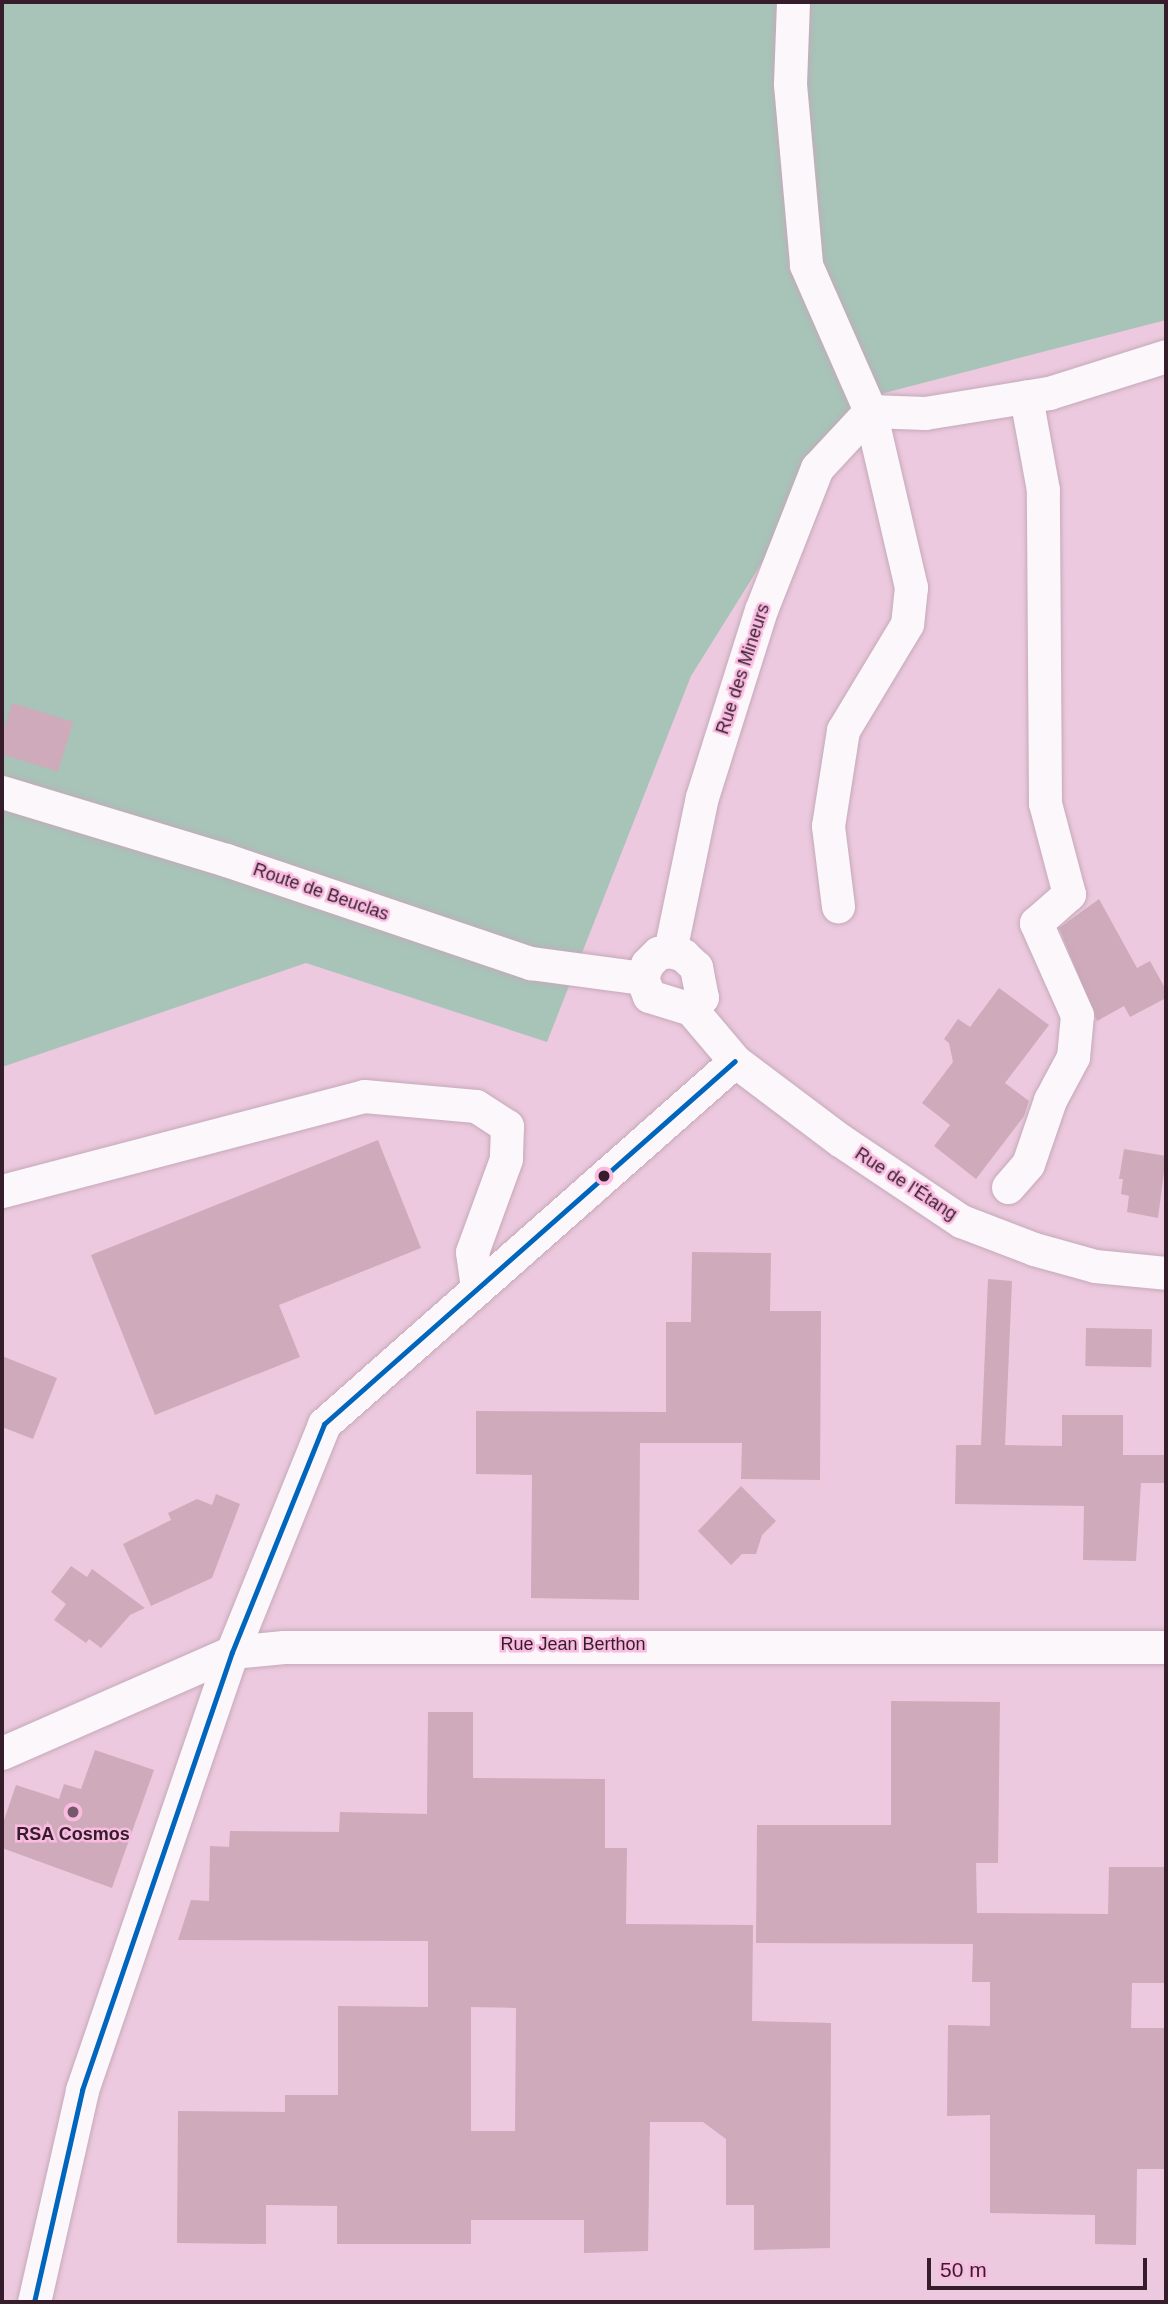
<!DOCTYPE html>
<meta charset="utf-8">
<style>
body{margin:0}
#map{position:relative;width:1168px;height:2304px;overflow:hidden;background:#ecc9de;font-family:Arial,sans-serif}
div>[style]{position:absolute}
.green>*{inset:0;background:#a8c3b8}
.building>*{inset:0;background:#ceaaba;transform-origin:0 0}
.roads{filter:drop-shadow(0 0 2px #c5a9ba) drop-shadow(0 0 2px #c5a9ba)}
.minor>*{height:33px;margin:-16.5px;padding:0 16.5px;transform-origin:16.5px;border-radius:16.5px;background:#fcf7fa}
.bus-1>*{height:5px;margin:-2.5px;padding:0 2.5px;transform-origin:2.5px;border-radius:2.5px;background:#0065bd}
.dots>*{width:19px;height:19px;translate:-50% -50%;box-sizing:border-box;border:4px solid #fabbe1;border-radius:50%}
span{translate:-50% -50%;white-space:nowrap;text-align:center;line-height:1.15;-webkit-text-stroke:5px #fabbe1;paint-order:stroke}
.street-label{font-size:18px;color:#351d2c}
.poi-label{font-size:18px;color:#351d2c;font-weight:700}
.frame{position:absolute;inset:0;border:4px solid #351d2c;pointer-events:none}
.scale{position:absolute;left:927px;top:2258px;width:220px;height:32px;box-sizing:border-box;border:4px solid #351d2c;border-top:0;padding-left:9px;font-size:21px;line-height:24px;white-space:nowrap;color:#351d2c;-webkit-text-stroke:5px #fabbe1;paint-order:stroke}
</style>
<div id="map">
<div class="green">
<i style="clip-path:polygon(2px 2px,1166px 2px,1166px 320px,865px 398px,691px 676px,547px 1042px,306px 963px,2px 1067px)"></i>
</div>
<div class="building">
<i style="left:12px;top:703px;width:64px;height:52px;rotate:17deg"></i>
<i style="clip-path:polygon(1099px 899px,1137px 968px,1150px 961px,1166px 990px,1166px 998px,1130px 1017px,1124px 1006px,1097px 1021px,1059px 928px)"></i>
<i style="clip-path:polygon(999px 988px,1049px 1025px,1005px 1083px,1029px 1101px,1024px 1116px,976px 1179px,934px 1146px,950px 1125px,922px 1103px,953px 1062px,949px 1043px,944px 1039px,958px 1019px,970px 1027px)"></i>
<i style="clip-path:polygon(378px 1140px,421px 1248px,279px 1305px,300px 1357px,155px 1415px,91px 1255px)"></i>
<i style="clip-path:polygon(1124px 1149px,1166px 1156px,1158px 1218px,1127px 1212px,1129px 1196px,1121px 1194px,1123px 1179px,1119px 1179px)"></i>
<i style="clip-path:polygon(692px 1252px,771px 1253px,770px 1311px,821px 1311px,820px 1480px,741px 1479px,742px 1443px,640px 1443px,639px 1600px,531px 1598px,532px 1475px,476px 1474px,476px 1411px,666px 1412px,666px 1322px,691px 1322px)"></i>
<i style="clip-path:polygon(988px 1279px,1012px 1281px,1005px 1445px,1062px 1446px,1062px 1415px,1123px 1415px,1123px 1455px,1166px 1455px,1166px 1483px,1141px 1483px,1136px 1561px,1083px 1560px,1084px 1506px,955px 1504px,956px 1445px,981px 1445px)"></i>
<i style="left:1086px;top:1328px;width:66px;height:38px;rotate:1deg"></i>
<i style="clip-path:polygon(2px 1356px,57px 1378px,33px 1439px,2px 1427px)"></i>
<i style="clip-path:polygon(741px 1486px,776px 1521px,762px 1535px,756px 1554px,742px 1554px,731px 1565px,698px 1531px)"></i>
<i style="clip-path:polygon(216px 1494px,240px 1504px,212px 1578px,151px 1606px,123px 1544px,171px 1520px,168px 1513px,197px 1499px,212px 1505px)"></i>
<i style="clip-path:polygon(71px 1566px,87px 1577px,92px 1569px,145px 1608px,130px 1615px,101px 1648px,89px 1639px,86px 1643px,54px 1620px,66px 1604px,51px 1592px)"></i>
<i style="clip-path:polygon(891px 1701px,1000px 1702px,998px 1863px,976px 1863px,977px 1913px,1108px 1914px,1109px 1867px,1166px 1867px,1166px 1983px,1132px 1983px,1131px 2028px,1166px 2028px,1166px 2169px,1137px 2169px,1136px 2245px,1095px 2244px,1095px 2215px,990px 2213px,990px 2115px,947px 2116px,948px 2025px,990px 2026px,990px 1982px,972px 1982px,973px 1944px,756px 1943px,757px 1825px,891px 1825px)"></i>
<i style="clip-path:polygon(evenodd,428px 1712px,473px 1712px,473px 1778px,605px 1779px,605px 1848px,627px 1848px,626px 1924px,753px 1925px,752px 2021px,831px 2023px,830px 2248px,754px 2250px,754px 2205px,726px 2205px,726px 2139px,703px 2122px,650px 2122px,648px 2251px,584px 2253px,584px 2220px,471px 2220px,471px 2244px,337px 2244px,337px 2206px,266px 2205px,266px 2244px,177px 2243px,178px 2111px,285px 2112px,285px 2095px,338px 2095px,338px 2006px,428px 2007px,428px 1941px,178px 1940px,191px 1900px,209px 1901px,210px 1846px,229px 1847px,230px 1831px,339px 1832px,340px 1812px,427px 1814px,428px 1712px,471px 2007px,516px 2008px,515px 2131px,471px 2131px,471px 2007px)"></i>
<i style="clip-path:polygon(95px 1750px,154px 1770px,112px 1888px,2px 1848px,2px 1826px,16px 1785px,59px 1799px,64px 1784px,81px 1789px)"></i>
</div>
<div class="roads">
<div class="minor">
<i style="left:793px;top:2px;width:82px;rotate:92.1deg"></i>
<i style="left:790px;top:84px;width:182px;rotate:84.9deg"></i>
<i style="left:806px;top:265px;width:159px;rotate:66.3deg"></i>
<i style="left:870px;top:411px;width:181px;rotate:76.9deg"></i>
<i style="left:911px;top:587px;width:37px;rotate:96deg"></i>
<i style="left:907px;top:624px;width:124px;rotate:121.1deg"></i>
<i style="left:843px;top:730px;width:97px;rotate:98.9deg"></i>
<i style="left:828px;top:826px;width:81px;rotate:82.9deg"></i>
<i style="left:870px;top:411px;width:55px;rotate:2.1deg"></i>
<i style="left:925px;top:413px;width:126px;rotate:-9.2deg"></i>
<i style="left:1049px;top:393px;width:123px;rotate:-17.5deg"></i>
<i style="left:2px;top:792px;width:234px;rotate:16.9deg"></i>
<i style="left:226px;top:860px;width:322px;rotate:18.7deg"></i>
<i style="left:531px;top:963px;width:112px;rotate:7.7deg"></i>
<i style="left:670px;top:951px;width:157px;rotate:-78.3deg"></i>
<i style="left:702px;top:797px;width:196px;rotate:-72.5deg"></i>
<i style="left:761px;top:610px;width:153px;rotate:-68.5deg"></i>
<i style="left:817px;top:468px;width:78px;rotate:-47.1deg"></i>
<i style="left:670px;top:951px;width:14px;rotate:17deg"></i>
<i style="left:683px;top:955px;width:18px;rotate:43deg"></i>
<i style="left:696px;top:967px;width:31px;rotate:79deg"></i>
<i style="left:702px;top:997px;width:16px;rotate:133deg"></i>
<i style="left:691px;top:1009px;width:44px;rotate:-162.8deg"></i>
<i style="left:649px;top:996px;width:19px;rotate:-111deg"></i>
<i style="left:642px;top:978px;width:15px;rotate:-70deg"></i>
<i style="left:647px;top:964px;width:16px;rotate:-45deg"></i>
<i style="left:658px;top:953px;width:12px;rotate:-9deg"></i>
<i style="left:691px;top:1009px;width:68px;rotate:49.8deg"></i>
<i style="left:735px;top:1061px;width:131px;rotate:37deg"></i>
<i style="left:840px;top:1140px;width:146px;rotate:33.8deg"></i>
<i style="left:961px;top:1221px;width:78px;rotate:21deg"></i>
<i style="left:1034px;top:1249px;width:63px;rotate:15.6deg"></i>
<i style="left:1095px;top:1266px;width:71px;rotate:5.6deg"></i>
<i style="left:1008px;top:1187px;width:30px;rotate:-49deg"></i>
<i style="left:1028px;top:1164px;width:68px;rotate:-71deg"></i>
<i style="left:1050px;top:1100px;width:49px;rotate:-61.9deg"></i>
<i style="left:1073px;top:1057px;width:42px;rotate:-84.6deg"></i>
<i style="left:1077px;top:1015px;width:101px;rotate:-114deg"></i>
<i style="left:1036px;top:923px;width:44px;rotate:-41.3deg"></i>
<i style="left:1069px;top:894px;width:94px;rotate:-104.8deg"></i>
<i style="left:1045px;top:803px;width:313px;rotate:-90.4deg"></i>
<i style="left:1043px;top:490px;width:95px;rotate:-100.4deg"></i>
<i style="left:2px;top:1191px;width:374px;rotate:-14.7deg"></i>
<i style="left:364px;top:1096px;width:112px;rotate:5.1deg"></i>
<i style="left:476px;top:1106px;width:37px;rotate:33deg"></i>
<i style="left:507px;top:1126px;width:33px;rotate:92deg"></i>
<i style="left:506px;top:1159px;width:99px;rotate:110.1deg"></i>
<i style="left:472px;top:1252px;width:34px;rotate:82deg"></i>
<i style="left:2px;top:1753px;width:251px;rotate:-23.7deg"></i>
<i style="left:232px;top:1652px;width:52px;rotate:-5.5deg"></i>
<i style="left:284px;top:1647px;width:882px"></i>
<i style="left:34px;top:2302px;width:217px;rotate:-77.2deg"></i>
<i style="left:82px;top:2090px;width:463px;rotate:-71.1deg"></i>
<i style="left:232px;top:1652px;width:246px;rotate:-68deg"></i>
<i style="left:324px;top:1424px;width:548px;rotate:-41.45deg"></i>
</div>
</div>
<div class="bus-1">
<i style="left:34px;top:2302px;width:217px;rotate:-77.2deg"></i>
<i style="left:82px;top:2090px;width:463px;rotate:-71.1deg"></i>
<i style="left:232px;top:1652px;width:246px;rotate:-68deg"></i>
<i style="left:324px;top:1424px;width:548px;rotate:-41.45deg"></i>
</div>
<div class="dots">
<i style="left:604px;top:1176px;background:#351d2c"></i>
<i style="left:73px;top:1812px;background:#75596a"></i>
</div>
<div class="street-label">
<span style="left:743px;top:669px;rotate:-72deg">Rue des Mineurs</span>
<span style="left:321px;top:892px;rotate:19deg">Route de Beuclas</span>
<span style="left:906px;top:1184px;rotate:33deg">Rue de l'Étang</span>
<span style="left:573px;top:1644px">Rue Jean Berthon</span>
</div>
<div class="poi-label">
<span style="left:73px;top:1834px">RSA Cosmos</span>
</div>
<div class="frame"></div>
<div class="scale">50 m</div>
</div>
